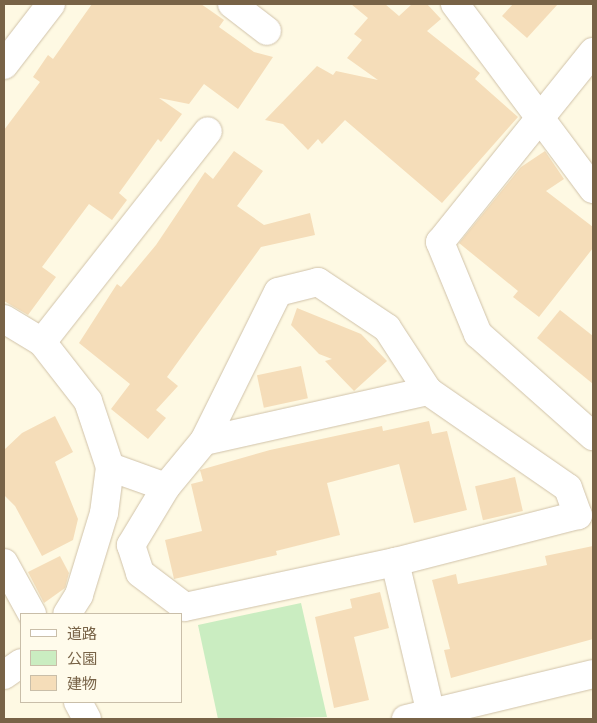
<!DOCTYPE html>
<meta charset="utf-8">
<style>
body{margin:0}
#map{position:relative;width:597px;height:723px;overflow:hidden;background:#fef9e3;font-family:Ubuntu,"Noto Sans JP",sans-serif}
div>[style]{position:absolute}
.green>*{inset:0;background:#caedc1}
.building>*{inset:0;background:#f5ddb9;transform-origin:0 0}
.roads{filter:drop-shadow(0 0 1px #d0c2a9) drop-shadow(0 0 1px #d0c2a9)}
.minor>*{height:28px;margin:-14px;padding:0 14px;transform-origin:14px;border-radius:14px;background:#fff}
span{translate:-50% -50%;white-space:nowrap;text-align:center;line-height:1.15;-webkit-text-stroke:4px #fffbeb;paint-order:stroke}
.frame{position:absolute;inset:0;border:5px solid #786347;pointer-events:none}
.legend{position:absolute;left:20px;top:613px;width:162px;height:90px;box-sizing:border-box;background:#fffbeb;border:1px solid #c9bea9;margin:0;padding:6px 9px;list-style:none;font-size:15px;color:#786347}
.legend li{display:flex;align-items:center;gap:10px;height:25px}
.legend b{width:25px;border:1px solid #c9bea9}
</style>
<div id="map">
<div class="green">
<i style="clip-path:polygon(301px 603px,327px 717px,218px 719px,198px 625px)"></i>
</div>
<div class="building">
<i style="clip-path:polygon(92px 4px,201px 4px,224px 20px,219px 27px,254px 52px,273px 57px,238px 109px,204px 84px,189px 104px,159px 98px,182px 114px,161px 142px,158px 139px,119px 193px,127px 200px,112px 220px,89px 204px,42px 267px,56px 277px,28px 315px,4px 301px,4px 130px,40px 82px,33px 77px,48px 55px,53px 59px)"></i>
<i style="clip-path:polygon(351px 4px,385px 4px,399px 16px,412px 4px,427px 4px,441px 19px,427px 31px,480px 73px,475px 79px,518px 117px,442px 203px,345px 120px,322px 144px,318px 139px,308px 150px,283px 124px,265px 120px,317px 66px,333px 75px,336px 71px,378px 80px,347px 58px,362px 40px,354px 34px,368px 18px)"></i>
<i style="clip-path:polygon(513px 4px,558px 4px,527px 38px,502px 16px)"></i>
<i style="clip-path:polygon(234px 151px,263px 171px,237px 206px,264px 225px,310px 213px,315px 235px,261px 247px,167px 377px,178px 386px,156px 410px,166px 418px,148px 439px,111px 409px,130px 384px,79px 343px,117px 284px,121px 287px,156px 245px,205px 172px,213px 179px)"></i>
<i style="clip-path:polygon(545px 151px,564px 179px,546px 191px,593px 227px,593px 248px,539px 317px,513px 297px,518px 291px,459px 243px,521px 167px)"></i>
<i style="clip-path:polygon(297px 308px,361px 334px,387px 361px,354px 391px,325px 361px,332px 359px,319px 354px,291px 325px)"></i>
<i style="clip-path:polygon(560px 310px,593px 336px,593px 384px,537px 338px)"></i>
<i style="left:301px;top:366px;width:33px;height:45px;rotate:78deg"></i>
<i style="clip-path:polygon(55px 416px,73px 452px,55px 462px,78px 519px,73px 540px,42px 556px,15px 506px,4px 495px,4px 450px,22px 433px)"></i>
<i style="clip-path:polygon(429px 421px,432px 434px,447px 431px,467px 510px,414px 523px,399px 464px,327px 483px,340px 535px,276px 551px,277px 555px,174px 579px,165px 540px,202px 531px,191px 484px,203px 481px,200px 470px,270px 450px,382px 426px,383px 431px)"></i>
<i style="left:515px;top:477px;width:35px;height:41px;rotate:77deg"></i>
<i style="clip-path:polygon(593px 546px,593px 639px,451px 678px,444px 650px,450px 649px,432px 580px,456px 574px,458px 584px,547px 565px,545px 556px)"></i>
<i style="clip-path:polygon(60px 556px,69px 573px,65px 588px,44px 603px,28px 572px)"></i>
<i style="clip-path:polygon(380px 592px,389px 628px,354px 637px,369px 700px,334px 708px,315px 617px,352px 608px,350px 599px)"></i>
</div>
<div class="roads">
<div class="minor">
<i style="left:232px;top:4px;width:44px;rotate:37.6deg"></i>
<i style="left:455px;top:4px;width:231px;rotate:53.3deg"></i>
<i style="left:593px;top:52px;width:244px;rotate:128.8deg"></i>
<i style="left:440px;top:242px;width:100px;rotate:67.6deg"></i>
<i style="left:478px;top:334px;width:154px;rotate:41.6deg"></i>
<i style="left:4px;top:65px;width:77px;rotate:-52.4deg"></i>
<i style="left:4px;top:319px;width:44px;rotate:31.2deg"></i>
<i style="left:42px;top:342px;width:75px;rotate:52.1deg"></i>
<i style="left:88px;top:401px;width:70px;rotate:71.6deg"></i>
<i style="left:110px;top:467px;width:46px;rotate:97.4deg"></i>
<i style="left:104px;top:513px;width:86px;rotate:107deg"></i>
<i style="left:79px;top:595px;width:22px;rotate:122deg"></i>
<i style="left:42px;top:342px;width:268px;rotate:-51.8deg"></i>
<i style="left:428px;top:391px;width:75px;rotate:-123.1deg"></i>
<i style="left:387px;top:328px;width:83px;rotate:-146.3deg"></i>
<i style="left:318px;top:282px;width:41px;rotate:166deg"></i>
<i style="left:278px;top:292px;width:166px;rotate:116.4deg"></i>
<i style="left:204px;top:441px;width:60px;rotate:129.6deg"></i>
<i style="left:166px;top:487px;width:68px;rotate:121.1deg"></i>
<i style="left:131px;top:545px;width:29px;rotate:72deg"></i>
<i style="left:140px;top:573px;width:56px;rotate:37.1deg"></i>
<i style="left:185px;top:607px;width:215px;rotate:-12.1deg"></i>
<i style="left:395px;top:562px;width:161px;rotate:76.7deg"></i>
<i style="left:204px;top:441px;width:230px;rotate:-12.6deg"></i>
<i style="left:428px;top:391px;width:170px;rotate:34.7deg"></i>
<i style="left:568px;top:488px;width:29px;rotate:70deg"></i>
<i style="left:578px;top:515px;width:189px;rotate:165.6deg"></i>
<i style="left:110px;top:467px;width:59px;rotate:19.7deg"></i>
<i style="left:4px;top:563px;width:58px;rotate:61.2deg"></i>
<i style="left:4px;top:675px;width:21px;rotate:-35deg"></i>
<i style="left:78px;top:702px;width:19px;rotate:62deg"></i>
<i style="left:406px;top:719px;width:192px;rotate:-13.5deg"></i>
</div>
</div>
<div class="frame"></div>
<ul class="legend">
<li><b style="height:6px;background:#fff"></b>道路</li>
<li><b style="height:14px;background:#caedc1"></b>公園</li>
<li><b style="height:14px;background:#f5ddb9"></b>建物</li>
</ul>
</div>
